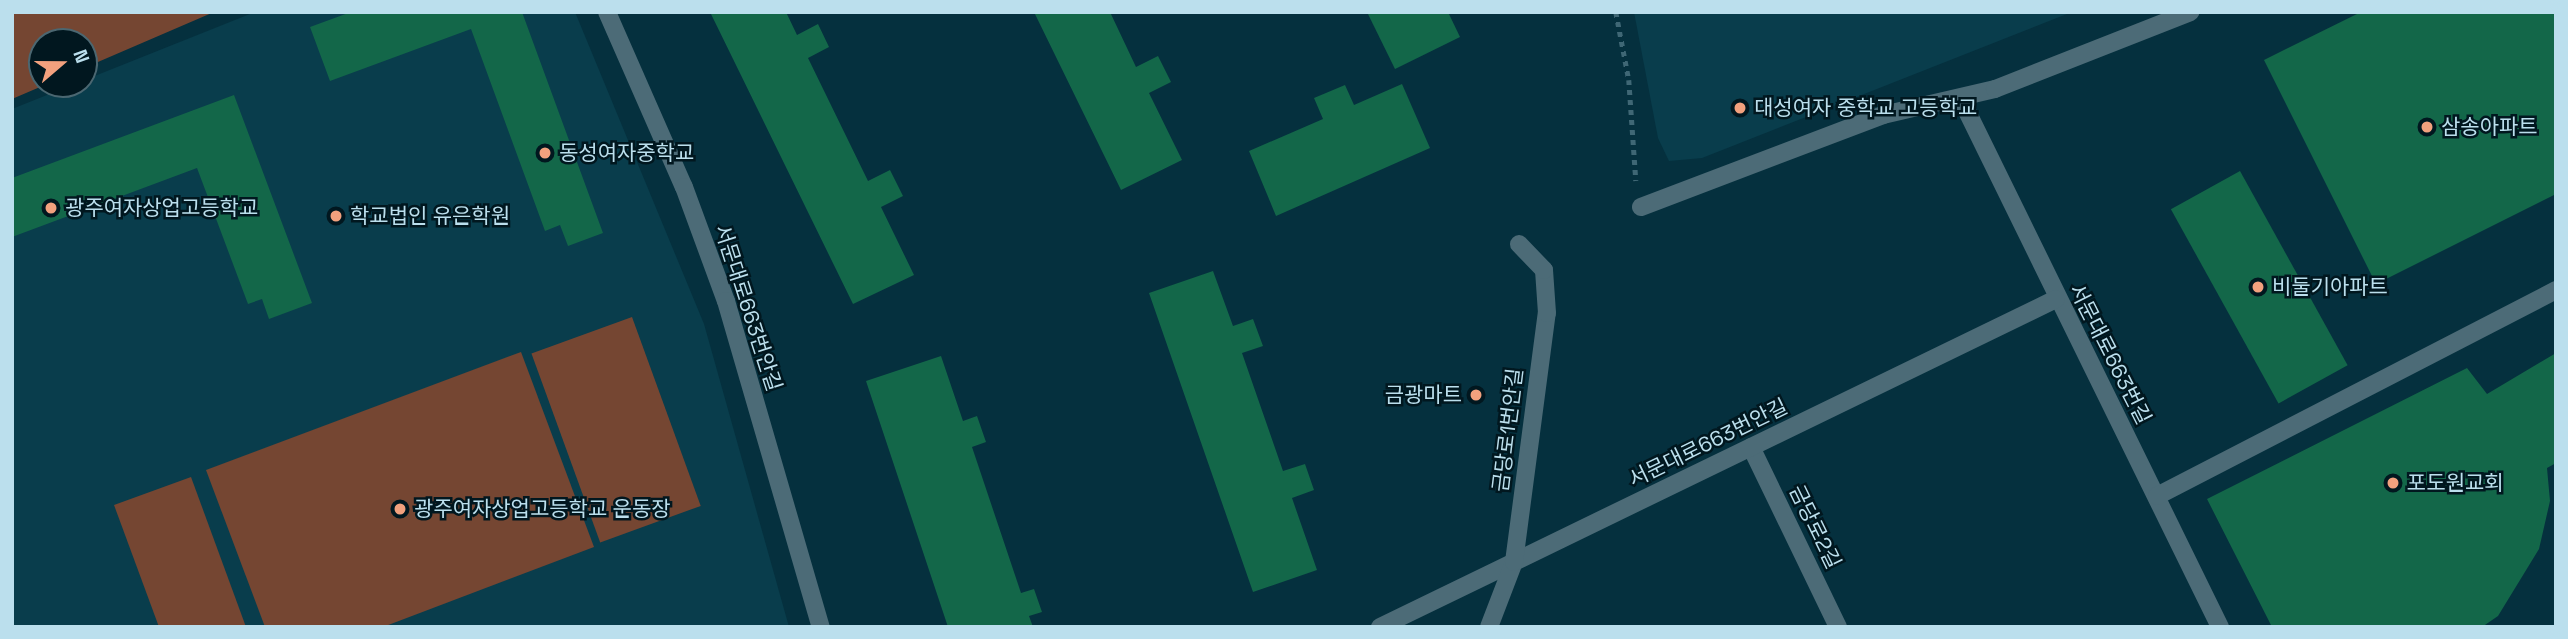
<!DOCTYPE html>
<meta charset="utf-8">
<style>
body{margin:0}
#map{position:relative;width:2568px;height:639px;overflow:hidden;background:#05303e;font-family:"Space Grotesk","Noto Sans KR",sans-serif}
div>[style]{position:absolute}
.built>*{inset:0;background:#093d4c}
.green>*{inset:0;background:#754632;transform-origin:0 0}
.building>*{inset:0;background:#136749;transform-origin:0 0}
.path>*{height:4.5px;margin-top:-2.25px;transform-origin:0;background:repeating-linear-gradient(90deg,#3f6775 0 5px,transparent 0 10px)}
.minor>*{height:18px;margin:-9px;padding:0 9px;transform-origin:9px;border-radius:9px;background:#4c6b77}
.dots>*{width:19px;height:19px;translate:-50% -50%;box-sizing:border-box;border:4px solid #01171f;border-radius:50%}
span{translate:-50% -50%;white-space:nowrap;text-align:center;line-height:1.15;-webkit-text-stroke:5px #01171f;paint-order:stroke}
.poi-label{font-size:21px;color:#bbdfed}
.left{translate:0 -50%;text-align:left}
.right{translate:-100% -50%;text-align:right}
.street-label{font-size:21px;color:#bbdfed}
.frame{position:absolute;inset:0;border:14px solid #bbdfed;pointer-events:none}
.north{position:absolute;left:28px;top:28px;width:70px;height:70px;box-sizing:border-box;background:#01171f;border:2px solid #4b6771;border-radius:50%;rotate:70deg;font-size:19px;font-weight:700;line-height:28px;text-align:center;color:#bbdfed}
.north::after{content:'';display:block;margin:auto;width:24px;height:32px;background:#f2a17e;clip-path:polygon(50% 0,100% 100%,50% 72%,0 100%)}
</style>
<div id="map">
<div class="built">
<i style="clip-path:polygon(255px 12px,575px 12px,704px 324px,789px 627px,12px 627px,12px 109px)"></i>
<i style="clip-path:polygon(1634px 12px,2072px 12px,1702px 158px,1669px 161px,1658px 138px)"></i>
</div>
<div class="green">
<i style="clip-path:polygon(12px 12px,214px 12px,84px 68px,84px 42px,42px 42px,42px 84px,47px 84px,12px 99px)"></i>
<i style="left:632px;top:317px;width:201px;height:107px;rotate:70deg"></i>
<i style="clip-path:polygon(521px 352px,594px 547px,383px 627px,265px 627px,206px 470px)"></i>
<i style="clip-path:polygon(191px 477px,246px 627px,159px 627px,114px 505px)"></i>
</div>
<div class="building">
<i style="clip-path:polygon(351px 12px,522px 12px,603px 233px,568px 246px,560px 225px,545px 231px,471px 29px,330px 81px,310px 27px)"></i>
<i style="clip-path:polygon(710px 12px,786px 12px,797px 35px,818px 24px,829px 47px,808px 58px,868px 181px,890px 170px,903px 196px,881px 207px,914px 275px,853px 304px)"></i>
<i style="clip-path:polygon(1034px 12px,1110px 12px,1136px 67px,1158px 56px,1171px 82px,1149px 93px,1182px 160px,1121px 190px)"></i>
<i style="clip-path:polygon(1367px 12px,1448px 12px,1460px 37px,1395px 69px)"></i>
<i style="clip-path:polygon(2361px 12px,2556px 12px,2556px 194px,2376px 284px,2264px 60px)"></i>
<i style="clip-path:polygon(1402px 84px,1430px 148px,1276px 216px,1249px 151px,1323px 119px,1314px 98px,1345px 85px,1354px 105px)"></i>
<i style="clip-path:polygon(234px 95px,312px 303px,269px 319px,262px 299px,248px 304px,197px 168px,12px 237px,12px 178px)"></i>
<i style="left:2240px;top:171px;width:222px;height:79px;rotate:61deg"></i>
<i style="clip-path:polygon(1213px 271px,1233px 326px,1253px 319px,1263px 346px,1242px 353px,1283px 471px,1305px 464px,1314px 490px,1292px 498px,1317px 570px,1253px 592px,1149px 293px)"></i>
<i style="clip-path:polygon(2556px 353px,2556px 463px,2547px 468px,2550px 501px,2539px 549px,2498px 616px,2482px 627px,2272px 627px,2207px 499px,2467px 368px,2487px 394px)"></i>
<i style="clip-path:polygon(941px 356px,963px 421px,977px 416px,986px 442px,972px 447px,1021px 593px,1034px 589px,1042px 612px,1029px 616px,1033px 627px,948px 627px,866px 381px)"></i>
</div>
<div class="path">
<i style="left:1616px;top:12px;width:69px;rotate:79.2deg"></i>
<i style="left:1629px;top:80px;width:101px;rotate:86deg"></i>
</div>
<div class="minor">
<i style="left:607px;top:12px;width:191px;rotate:66.3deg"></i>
<i style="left:684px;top:187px;width:121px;rotate:69.8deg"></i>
<i style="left:726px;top:301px;width:340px;rotate:73.8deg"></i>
<i style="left:1962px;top:101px;width:586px;rotate:63.87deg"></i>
<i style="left:1641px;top:207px;width:259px;rotate:-20.8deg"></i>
<i style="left:1883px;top:115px;width:115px;rotate:-13.1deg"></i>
<i style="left:1995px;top:89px;width:210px;rotate:-21.5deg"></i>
<i style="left:1751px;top:447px;width:200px;rotate:64.2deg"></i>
<i style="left:2157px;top:496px;width:449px;rotate:-27.3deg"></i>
<i style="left:1380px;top:627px;width:751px;rotate:-25.88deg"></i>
<i style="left:1489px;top:627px;width:70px;rotate:-69deg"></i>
<i style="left:1514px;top:562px;width:251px;rotate:-82.5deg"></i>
<i style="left:1547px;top:313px;width:43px;rotate:-94deg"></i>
<i style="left:1544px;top:270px;width:36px;rotate:-134deg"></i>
</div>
<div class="dots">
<i style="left:1740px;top:108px;background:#f2a17e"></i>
<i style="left:2427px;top:127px;background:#f2a17e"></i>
<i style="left:545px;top:153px;background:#f2a17e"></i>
<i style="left:51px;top:208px;background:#f2a17e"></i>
<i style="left:336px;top:216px;background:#f2a17e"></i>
<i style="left:2258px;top:287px;background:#f2a17e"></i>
<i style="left:1476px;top:395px;background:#f2a17e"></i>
<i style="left:2393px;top:483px;background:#f2a17e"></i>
<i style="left:400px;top:509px;background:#f2a17e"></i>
</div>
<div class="poi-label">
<span class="left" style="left:1754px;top:108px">대성여자 중학교 고등학교</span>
<span class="left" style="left:2441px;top:127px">삼송아파트</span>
<span class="left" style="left:559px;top:153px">동성여자중학교</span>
<span class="left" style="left:65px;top:208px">광주여자상업고등학교</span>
<span class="left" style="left:350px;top:216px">학교법인 유은학원</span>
<span class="left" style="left:2272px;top:287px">비둘기아파트</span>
<span class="right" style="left:1462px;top:395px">금광마트</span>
<span class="left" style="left:2407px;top:483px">포도원교회</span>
<span class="left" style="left:414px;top:509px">광주여자상업고등학교 운동장</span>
</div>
<div class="street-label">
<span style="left:748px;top:308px;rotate:72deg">서문대로663번안길</span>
<span style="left:2110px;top:354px;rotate:63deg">서문대로663번길</span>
<span style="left:1508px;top:430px;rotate:-83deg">금당로1번안길</span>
<span style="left:1708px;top:443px;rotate:-26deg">서문대로663번안길</span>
<span style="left:1815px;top:527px;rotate:64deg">금당로2길</span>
</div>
<div class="frame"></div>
<div class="north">N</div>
</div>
